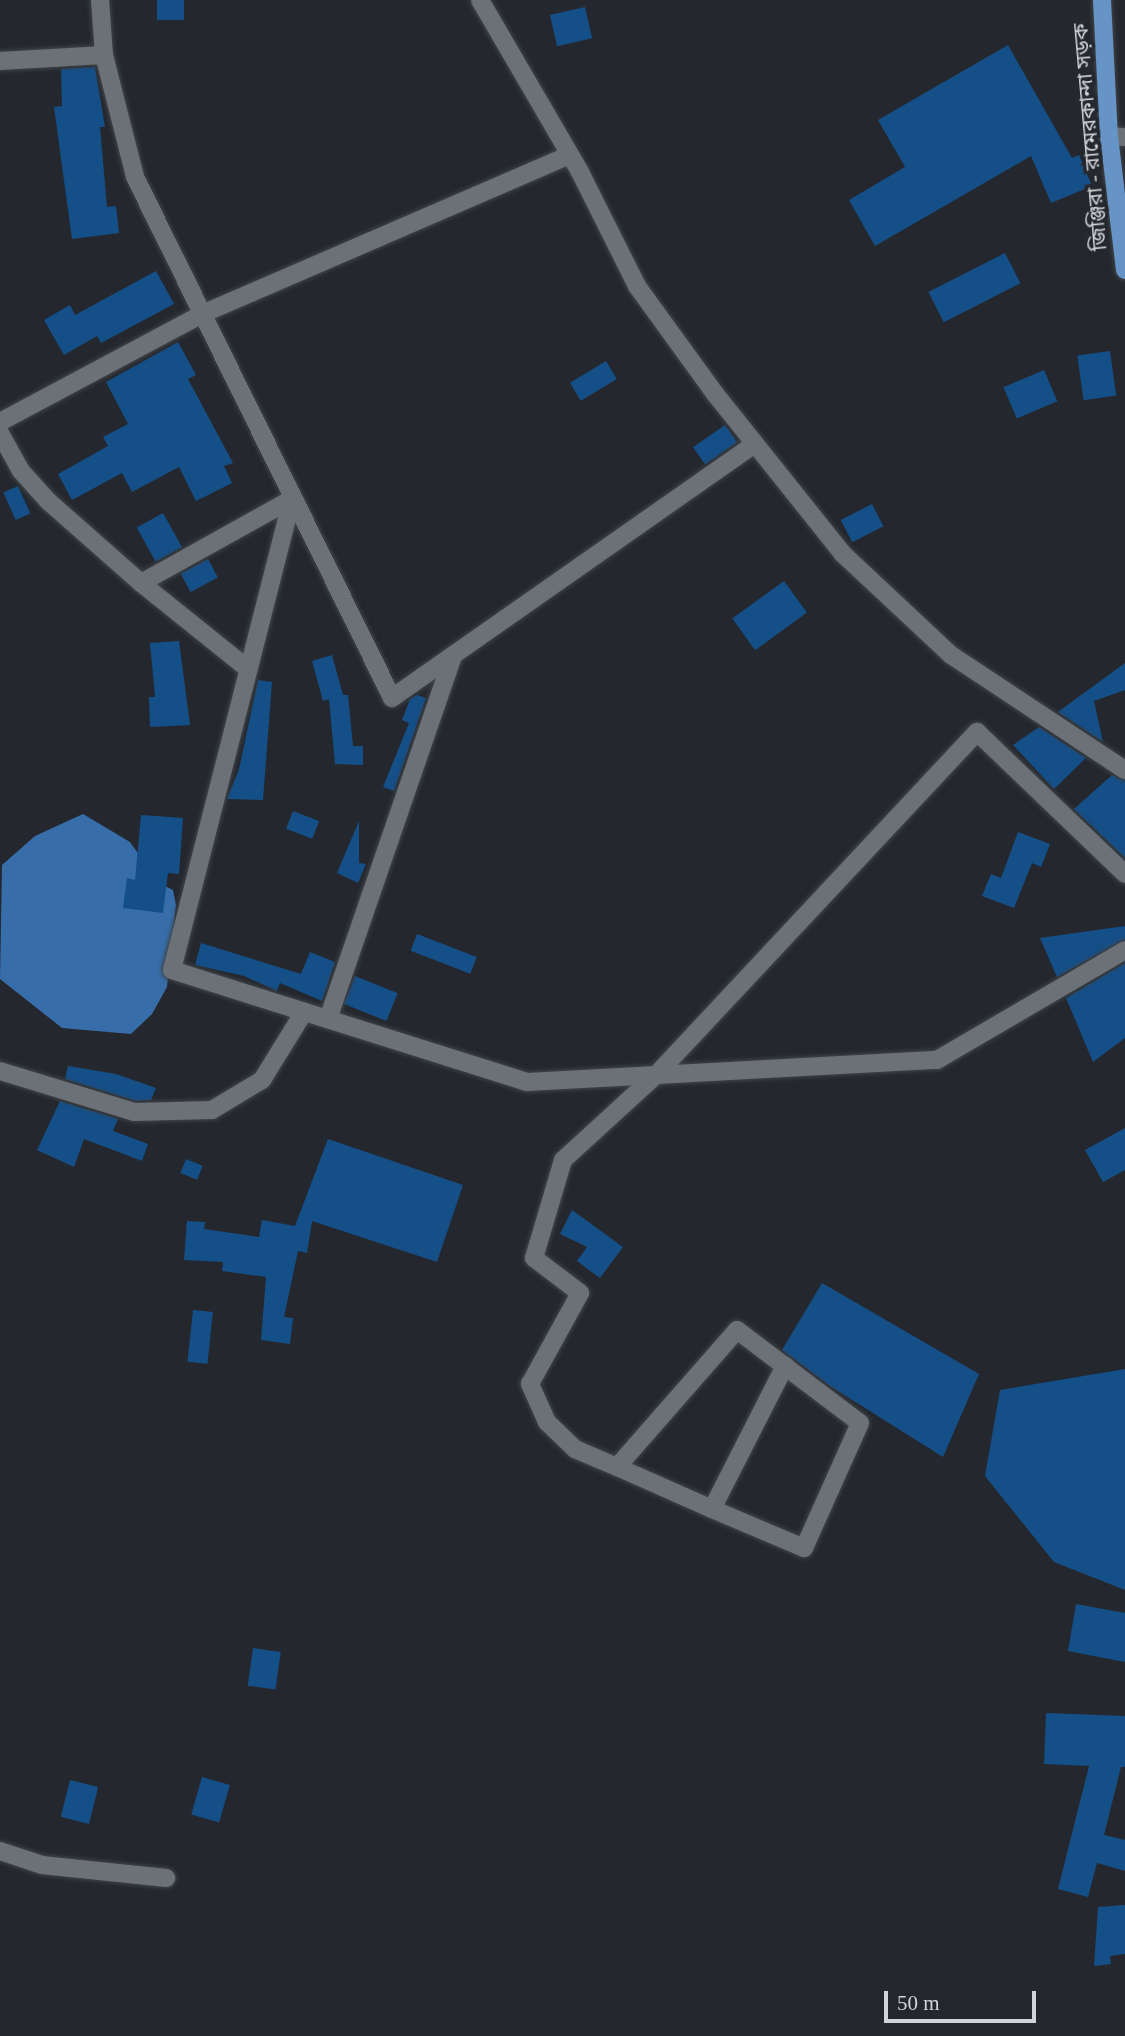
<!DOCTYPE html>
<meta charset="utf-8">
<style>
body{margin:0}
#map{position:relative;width:1125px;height:2036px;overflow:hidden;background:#24282e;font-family:"Times New Roman","Noto Sans Bengali",serif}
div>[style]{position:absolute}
.water>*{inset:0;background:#376eaa}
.building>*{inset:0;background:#154f88;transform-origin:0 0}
.roads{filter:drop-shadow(0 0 2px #404448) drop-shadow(0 0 2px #404448)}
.street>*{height:18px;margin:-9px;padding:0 9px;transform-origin:9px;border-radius:9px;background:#6b7177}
.primary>*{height:18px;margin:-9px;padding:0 9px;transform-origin:9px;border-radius:9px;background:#6794c6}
span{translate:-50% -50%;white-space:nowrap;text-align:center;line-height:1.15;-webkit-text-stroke:7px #24282e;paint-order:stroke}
.street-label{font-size:21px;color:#d1d4d8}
.scale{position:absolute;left:884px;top:1991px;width:152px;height:32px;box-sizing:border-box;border:4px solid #d1d4d8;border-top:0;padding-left:9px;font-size:21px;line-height:24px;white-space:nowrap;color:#d1d4d8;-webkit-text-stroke:5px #24282e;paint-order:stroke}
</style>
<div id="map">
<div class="water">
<i style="clip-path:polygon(83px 814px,130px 842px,159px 883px,173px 890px,176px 905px,167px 987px,152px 1014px,131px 1034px,62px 1028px,0 979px,2px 865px,35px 836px)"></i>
</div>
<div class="building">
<i style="left:157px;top:0;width:27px;height:20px"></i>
<i style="left:585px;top:7px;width:32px;height:36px;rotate:77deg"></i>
<i style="clip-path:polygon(1008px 45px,1072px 158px,1079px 155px,1092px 186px,1051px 203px,1031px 156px,875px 246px,849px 200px,905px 167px,878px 120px)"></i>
<i style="clip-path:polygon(95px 67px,105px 127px,100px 127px,107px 207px,116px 206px,119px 233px,72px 239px,54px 107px,62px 106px,61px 69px)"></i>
<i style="left:1005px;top:253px;width:34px;height:86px;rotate:63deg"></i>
<i style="clip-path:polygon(156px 271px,174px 304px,101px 343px,97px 336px,64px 355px,44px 320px,70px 305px,75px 315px)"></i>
<i style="clip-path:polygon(178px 342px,196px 375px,188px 379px,233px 463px,224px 466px,232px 483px,196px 501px,179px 467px,132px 492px,122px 473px,72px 500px,58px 474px,108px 446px,103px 437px,128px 424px,106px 382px)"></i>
<i style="left:1110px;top:351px;width:45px;height:33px;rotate:82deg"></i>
<i style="left:606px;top:361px;width:21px;height:42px;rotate:59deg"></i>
<i style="left:1044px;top:370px;width:34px;height:44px;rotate:67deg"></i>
<i style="left:725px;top:425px;width:21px;height:39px;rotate:55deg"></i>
<i style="left:18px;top:486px;width:30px;height:16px;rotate:66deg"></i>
<i style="left:872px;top:504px;width:25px;height:35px;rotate:63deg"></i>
<i style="left:163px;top:513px;width:39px;height:30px;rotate:61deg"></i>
<i style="left:208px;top:559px;width:21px;height:31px;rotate:62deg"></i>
<i style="left:784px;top:581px;width:39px;height:64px;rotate:54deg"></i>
<i style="clip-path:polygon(179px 641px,190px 725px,150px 727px,149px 697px,155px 697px,150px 643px)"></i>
<i style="clip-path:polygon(332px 655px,343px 695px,348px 695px,353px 746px,363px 746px,363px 765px,335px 764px,329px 699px,323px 701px,312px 661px)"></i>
<i style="clip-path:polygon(1125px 663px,1125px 690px,1094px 701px,1103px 742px,1058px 712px)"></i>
<i style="clip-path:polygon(258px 680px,272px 682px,263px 800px,227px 799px,239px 769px)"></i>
<i style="clip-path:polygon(417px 695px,426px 698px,394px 791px,383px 787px,409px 723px,402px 720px,410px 699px)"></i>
<i style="clip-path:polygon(1039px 727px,1086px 758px,1054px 789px,1013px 745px)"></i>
<i style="clip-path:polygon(1112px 775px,1125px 781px,1125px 858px,1074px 809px)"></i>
<i style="left:293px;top:811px;width:28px;height:19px;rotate:21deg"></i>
<i style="clip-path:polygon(141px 815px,183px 818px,179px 874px,168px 873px,163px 913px,123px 908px,127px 878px,135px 880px)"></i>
<i style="clip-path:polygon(359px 821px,359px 863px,366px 864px,358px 883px,337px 873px)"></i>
<i style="clip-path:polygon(1018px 832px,1050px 844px,1041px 867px,1032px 863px,1014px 908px,982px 896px,991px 874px,1001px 878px)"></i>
<i style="clip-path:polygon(1125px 926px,1125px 939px,1057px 977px,1040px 938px)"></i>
<i style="left:417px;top:934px;width:64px;height:18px;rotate:21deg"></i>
<i style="clip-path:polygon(201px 943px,301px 974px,310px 952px,335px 962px,322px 1001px,280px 983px,277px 991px,244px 976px,195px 965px)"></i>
<i style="clip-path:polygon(1125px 963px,1125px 1038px,1093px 1062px,1066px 998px)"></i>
<i style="left:355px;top:976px;width:46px;height:30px;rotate:22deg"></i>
<i style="clip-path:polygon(68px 1066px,116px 1074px,156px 1088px,151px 1100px,136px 1101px,65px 1079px)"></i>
<i style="clip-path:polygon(60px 1101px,118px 1119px,113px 1131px,148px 1144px,142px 1161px,84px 1139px,74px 1167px,37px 1150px)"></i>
<i style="clip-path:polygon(1125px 1128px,1125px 1170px,1103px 1182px,1085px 1150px)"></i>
<i style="clip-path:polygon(328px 1139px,463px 1185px,437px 1262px,312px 1221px,307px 1253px,298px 1251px,284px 1317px,293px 1318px,290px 1344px,261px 1340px,266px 1277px,222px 1271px,223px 1262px,184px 1260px,187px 1221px,205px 1222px,204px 1229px,259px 1237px,262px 1220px,295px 1226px)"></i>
<i style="left:186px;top:1159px;width:18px;height:15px;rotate:22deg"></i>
<i style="clip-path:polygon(572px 1210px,623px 1247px,600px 1278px,577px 1261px,587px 1247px,560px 1234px)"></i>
<i style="clip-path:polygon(822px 1283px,979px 1374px,943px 1457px,830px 1386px,782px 1350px)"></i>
<i style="left:193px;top:1310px;width:20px;height:52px;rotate:6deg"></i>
<i style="clip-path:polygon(1125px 1369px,1125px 1590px,1054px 1562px,985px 1476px,1000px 1390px)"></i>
<i style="clip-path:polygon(1076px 1604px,1125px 1613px,1125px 1662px,1068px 1651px)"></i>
<i style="left:253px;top:1648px;width:28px;height:38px;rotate:8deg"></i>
<i style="clip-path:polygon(1046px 1713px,1125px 1716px,1125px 1767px,1121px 1767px,1104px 1835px,1125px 1840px,1125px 1871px,1097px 1863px,1088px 1897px,1058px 1889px,1089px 1766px,1044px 1764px)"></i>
<i style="left:202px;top:1777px;width:29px;height:39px;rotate:16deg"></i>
<i style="left:70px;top:1780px;width:29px;height:38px;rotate:14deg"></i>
<i style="clip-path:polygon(1125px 1905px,1125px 1954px,1110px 1956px,1111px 1964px,1094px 1966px,1098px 1907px)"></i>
</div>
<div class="roads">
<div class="street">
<i style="left:100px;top:0;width:55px;rotate:85.8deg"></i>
<i style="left:104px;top:55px;width:126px;rotate:75.7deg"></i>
<i style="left:135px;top:177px;width:581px;rotate:63.74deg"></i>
<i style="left:392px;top:698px;width:443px;rotate:-35deg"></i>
<i style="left:480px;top:0;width:199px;rotate:59.8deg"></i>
<i style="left:580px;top:172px;width:127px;rotate:63.4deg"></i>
<i style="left:637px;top:286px;width:135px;rotate:54.1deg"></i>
<i style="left:716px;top:395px;width:203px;rotate:51.4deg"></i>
<i style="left:843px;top:554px;width:148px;rotate:43.1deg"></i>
<i style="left:951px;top:655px;width:209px;rotate:33.5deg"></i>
<i style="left:0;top:61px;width:104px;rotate:-3.3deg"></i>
<i style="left:1109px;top:136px;width:16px;rotate:4deg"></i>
<i style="left:0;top:422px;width:227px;rotate:-28.1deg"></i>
<i style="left:200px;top:315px;width:402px;rotate:-23.4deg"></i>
<i style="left:0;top:433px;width:43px;rotate:61.1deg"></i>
<i style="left:21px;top:471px;width:40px;rotate:48deg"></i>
<i style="left:48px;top:501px;width:124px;rotate:41.4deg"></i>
<i style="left:141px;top:583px;width:173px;rotate:-29.1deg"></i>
<i style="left:292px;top:499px;width:486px;rotate:104.3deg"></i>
<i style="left:172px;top:970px;width:372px;rotate:17.5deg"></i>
<i style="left:527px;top:1082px;width:411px;rotate:-3.1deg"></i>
<i style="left:937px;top:1060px;width:218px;rotate:-30.3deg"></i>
<i style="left:141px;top:583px;width:137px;rotate:38.8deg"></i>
<i style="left:328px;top:1019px;width:385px;rotate:-71deg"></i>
<i style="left:0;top:1071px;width:140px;rotate:17deg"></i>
<i style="left:134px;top:1112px;width:78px;rotate:-1.5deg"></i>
<i style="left:212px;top:1110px;width:58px;rotate:-31deg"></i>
<i style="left:262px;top:1080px;width:80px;rotate:-58.3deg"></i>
<i style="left:617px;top:1467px;width:182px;rotate:-48.8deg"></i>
<i style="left:737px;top:1330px;width:154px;rotate:37.1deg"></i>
<i style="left:860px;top:1423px;width:137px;rotate:114.1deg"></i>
<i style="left:804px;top:1548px;width:100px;rotate:-157deg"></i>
<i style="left:712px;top:1509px;width:104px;rotate:-156.1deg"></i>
<i style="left:617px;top:1467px;width:46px;rotate:-156.8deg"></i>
<i style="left:575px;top:1449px;width:39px;rotate:-136deg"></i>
<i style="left:547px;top:1422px;width:42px;rotate:-114.1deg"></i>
<i style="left:530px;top:1384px;width:104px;rotate:-61.2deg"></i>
<i style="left:580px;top:1293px;width:58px;rotate:-142.7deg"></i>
<i style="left:534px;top:1258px;width:102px;rotate:-73.5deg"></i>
<i style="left:563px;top:1160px;width:126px;rotate:-42.4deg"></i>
<i style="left:656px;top:1075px;width:470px;rotate:-46.9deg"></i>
<i style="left:977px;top:732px;width:205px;rotate:43.8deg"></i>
<i style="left:712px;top:1509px;width:161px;rotate:-63deg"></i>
<i style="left:0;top:1851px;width:44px;rotate:18.4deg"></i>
<i style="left:42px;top:1865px;width:125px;rotate:6deg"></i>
</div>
<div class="primary">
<i style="left:1102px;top:0;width:136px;rotate:87.1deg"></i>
<i style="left:1109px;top:136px;width:135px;rotate:83.2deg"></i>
</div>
</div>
<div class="street-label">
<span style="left:1090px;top:137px;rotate:-95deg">জিঞ্জিরা - রামেরকান্দা সড়ক</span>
</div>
<div class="scale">50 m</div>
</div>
